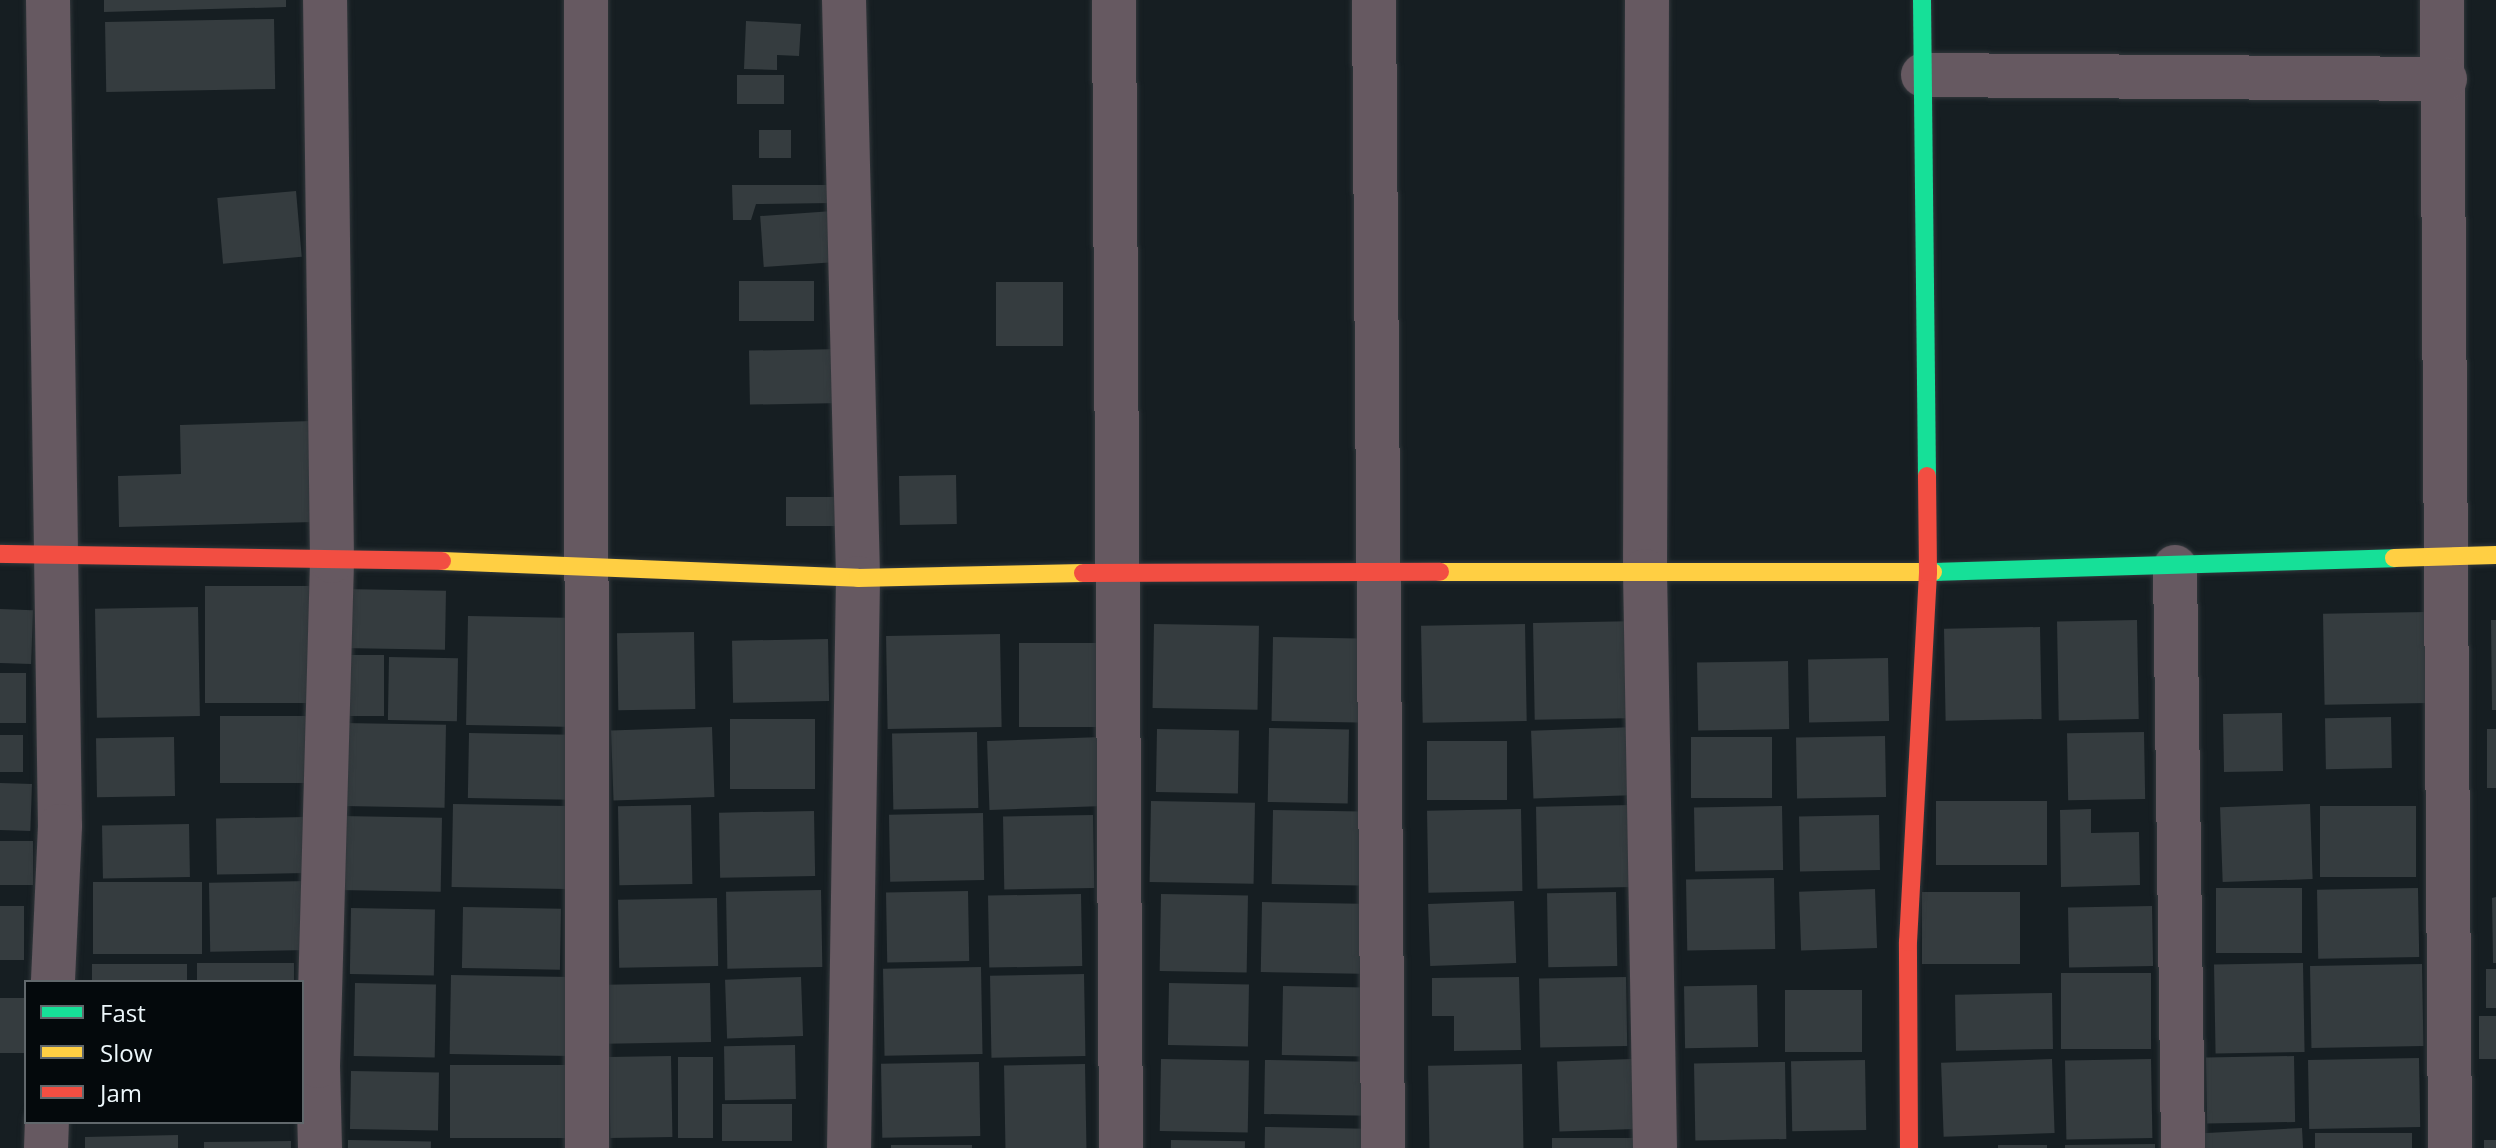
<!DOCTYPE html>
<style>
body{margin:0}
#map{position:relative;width:2496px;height:1148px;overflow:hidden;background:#161e22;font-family:"Open Sans",sans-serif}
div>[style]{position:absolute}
.building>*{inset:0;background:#353c3f;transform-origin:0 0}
.roads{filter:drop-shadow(0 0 2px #31373b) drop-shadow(0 0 2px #31373b)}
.street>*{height:44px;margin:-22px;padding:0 22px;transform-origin:22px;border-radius:22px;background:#665961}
.fast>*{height:18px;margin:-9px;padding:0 9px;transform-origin:9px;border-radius:9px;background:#16e098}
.slow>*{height:18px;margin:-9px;padding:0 9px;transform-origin:9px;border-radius:9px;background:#ffcf43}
.jam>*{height:18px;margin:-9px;padding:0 9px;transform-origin:9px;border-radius:9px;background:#f24e42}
span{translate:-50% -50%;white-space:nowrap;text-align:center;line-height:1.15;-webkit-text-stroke:7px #04090c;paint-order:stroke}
.legend{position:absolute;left:24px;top:980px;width:280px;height:144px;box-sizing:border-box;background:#04090c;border:2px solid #61686c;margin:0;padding:10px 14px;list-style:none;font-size:24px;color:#edf7fb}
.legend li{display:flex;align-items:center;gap:16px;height:40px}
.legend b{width:40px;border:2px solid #61686c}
</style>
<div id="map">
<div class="building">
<i style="clip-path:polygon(104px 0,286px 0,286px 7px,104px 12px)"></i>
<i style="left:274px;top:19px;width:70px;height:169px;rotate:89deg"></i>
<i style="clip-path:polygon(746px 21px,801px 24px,799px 56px,777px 55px,777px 70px,744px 69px)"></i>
<i style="left:737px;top:75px;width:47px;height:29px"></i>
<i style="left:759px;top:130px;width:32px;height:28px"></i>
<i style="clip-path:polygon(732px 185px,832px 185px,832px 203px,756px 204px,751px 220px,733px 220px)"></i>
<i style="left:296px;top:191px;width:66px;height:79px;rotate:85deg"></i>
<i style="left:833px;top:211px;width:51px;height:73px;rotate:86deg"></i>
<i style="left:739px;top:281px;width:75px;height:40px"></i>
<i style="left:996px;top:282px;width:67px;height:64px"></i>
<i style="left:842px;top:349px;width:54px;height:93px;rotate:89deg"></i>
<i style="clip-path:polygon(312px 421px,315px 522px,119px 527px,118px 476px,181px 474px,180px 425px)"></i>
<i style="left:956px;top:475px;width:49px;height:57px;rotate:89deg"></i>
<i style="left:786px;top:497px;width:55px;height:29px"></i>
<i style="left:309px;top:586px;width:117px;height:104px;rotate:90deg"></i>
<i style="left:342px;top:589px;width:104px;height:59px;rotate:1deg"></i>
<i style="left:198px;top:607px;width:109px;height:103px;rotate:89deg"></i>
<i style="left:0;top:609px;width:33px;height:54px;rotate:2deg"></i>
<i style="left:2426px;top:612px;width:91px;height:103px;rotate:89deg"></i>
<i style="left:468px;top:616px;width:111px;height:109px;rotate:1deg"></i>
<i style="left:2137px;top:620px;width:99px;height:80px;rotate:89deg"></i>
<i style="clip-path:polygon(2491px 620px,2496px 620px,2496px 710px,2492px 710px)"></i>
<i style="left:1641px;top:621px;width:97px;height:108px;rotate:89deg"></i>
<i style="left:1154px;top:624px;width:105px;height:84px;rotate:1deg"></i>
<i style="left:1525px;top:624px;width:97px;height:104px;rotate:89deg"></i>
<i style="left:2040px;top:627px;width:92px;height:96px;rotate:89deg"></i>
<i style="left:694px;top:632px;width:77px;height:77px;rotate:89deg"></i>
<i style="left:1000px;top:634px;width:93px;height:114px;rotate:89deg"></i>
<i style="left:1273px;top:637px;width:101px;height:84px;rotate:1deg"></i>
<i style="left:828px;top:639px;width:62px;height:96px;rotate:89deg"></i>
<i style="left:1111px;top:643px;width:84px;height:92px;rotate:90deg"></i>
<i style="left:338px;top:655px;width:46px;height:61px"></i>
<i style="left:389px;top:657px;width:69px;height:63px;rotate:1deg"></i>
<i style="left:1888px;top:658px;width:63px;height:80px;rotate:89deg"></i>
<i style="left:1788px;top:661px;width:68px;height:91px;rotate:89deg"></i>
<i style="left:0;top:673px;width:26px;height:50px"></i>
<i style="left:2282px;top:713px;width:58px;height:59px;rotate:89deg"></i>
<i style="left:220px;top:716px;width:90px;height:67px"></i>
<i style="left:2391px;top:717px;width:51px;height:66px;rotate:89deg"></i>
<i style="left:815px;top:719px;width:70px;height:85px;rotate:90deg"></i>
<i style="left:344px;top:723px;width:102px;height:83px;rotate:1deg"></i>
<i style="left:712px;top:727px;width:70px;height:101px;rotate:88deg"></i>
<i style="left:1635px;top:727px;width:68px;height:104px;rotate:88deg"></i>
<i style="left:1269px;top:728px;width:80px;height:74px;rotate:1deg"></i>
<i style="left:1157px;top:729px;width:82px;height:63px;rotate:1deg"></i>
<i style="left:2487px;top:729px;width:9px;height:59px"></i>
<i style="left:977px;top:732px;width:76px;height:85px;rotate:89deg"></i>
<i style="left:2144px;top:732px;width:67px;height:77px;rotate:89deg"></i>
<i style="left:469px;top:733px;width:105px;height:65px;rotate:1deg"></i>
<i style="left:0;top:735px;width:23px;height:37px"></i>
<i style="left:1885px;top:736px;width:61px;height:89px;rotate:89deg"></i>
<i style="left:174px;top:737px;width:59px;height:78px;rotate:89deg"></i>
<i style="left:1102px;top:737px;width:69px;height:115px;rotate:88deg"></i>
<i style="left:1772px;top:737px;width:61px;height:81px;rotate:90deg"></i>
<i style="left:1507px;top:741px;width:59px;height:80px;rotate:90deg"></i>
<i style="left:0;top:783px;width:32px;height:47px;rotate:2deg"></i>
<i style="left:1151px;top:801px;width:104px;height:81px;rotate:1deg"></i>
<i style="left:2047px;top:801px;width:64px;height:111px;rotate:90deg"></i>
<i style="left:453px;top:804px;width:114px;height:83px;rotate:1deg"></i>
<i style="left:2310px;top:804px;width:75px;height:90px;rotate:88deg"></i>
<i style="left:691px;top:805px;width:79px;height:73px;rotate:89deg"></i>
<i style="left:1632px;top:805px;width:82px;height:96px;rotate:89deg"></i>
<i style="left:1782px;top:806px;width:64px;height:88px;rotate:89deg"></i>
<i style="left:2416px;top:806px;width:71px;height:96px;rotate:90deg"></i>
<i style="left:1521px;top:809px;width:82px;height:94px;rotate:89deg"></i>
<i style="clip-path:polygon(2091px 809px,2091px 833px,2139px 832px,2140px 885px,2061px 887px,2060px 810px)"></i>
<i style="left:1273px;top:810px;width:88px;height:74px;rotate:1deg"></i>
<i style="left:814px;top:811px;width:65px;height:95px;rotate:89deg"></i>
<i style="left:983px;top:813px;width:67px;height:94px;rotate:89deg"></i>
<i style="left:1093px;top:815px;width:73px;height:90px;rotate:89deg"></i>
<i style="left:1879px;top:815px;width:55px;height:80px;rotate:89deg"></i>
<i style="left:340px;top:816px;width:102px;height:74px;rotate:1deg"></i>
<i style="left:306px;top:817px;width:56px;height:90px;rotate:89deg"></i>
<i style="left:189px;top:824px;width:53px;height:87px;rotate:89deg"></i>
<i style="left:0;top:841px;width:33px;height:44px"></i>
<i style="left:1774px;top:878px;width:71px;height:88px;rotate:89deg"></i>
<i style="left:309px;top:881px;width:69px;height:100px;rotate:89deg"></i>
<i style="left:202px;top:882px;width:72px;height:109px;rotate:90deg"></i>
<i style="left:2216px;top:888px;width:86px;height:65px"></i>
<i style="left:2418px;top:888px;width:69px;height:101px;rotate:89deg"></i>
<i style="left:1875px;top:889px;width:59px;height:76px;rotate:88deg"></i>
<i style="left:821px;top:890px;width:77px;height:95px;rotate:89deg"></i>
<i style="left:968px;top:891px;width:70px;height:82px;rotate:89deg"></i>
<i style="left:1616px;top:892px;width:74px;height:69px;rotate:89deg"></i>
<i style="left:2020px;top:892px;width:72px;height:98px;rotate:90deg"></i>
<i style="left:1081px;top:894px;width:72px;height:93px;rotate:89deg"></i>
<i style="left:1161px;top:894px;width:87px;height:77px;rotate:1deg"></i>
<i style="clip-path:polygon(2496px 897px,2496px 963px,2493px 963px,2492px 898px)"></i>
<i style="left:717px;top:898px;width:68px;height:99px;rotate:89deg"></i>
<i style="left:1514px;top:901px;width:62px;height:86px;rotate:88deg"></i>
<i style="left:1262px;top:902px;width:99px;height:70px;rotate:1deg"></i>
<i style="left:0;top:906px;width:24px;height:54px"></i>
<i style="left:2152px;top:906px;width:60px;height:84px;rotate:89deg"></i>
<i style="left:463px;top:907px;width:98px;height:61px;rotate:1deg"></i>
<i style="left:351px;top:908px;width:84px;height:66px;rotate:1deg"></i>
<i style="left:294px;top:963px;width:19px;height:97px;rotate:90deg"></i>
<i style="left:2303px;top:963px;width:89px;height:89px;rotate:89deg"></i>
<i style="left:187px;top:964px;width:18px;height:95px;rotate:90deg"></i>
<i style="left:2422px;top:964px;width:82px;height:112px;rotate:89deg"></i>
<i style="left:981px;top:967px;width:87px;height:98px;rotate:89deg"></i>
<i style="left:2496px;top:969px;width:39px;height:10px;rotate:90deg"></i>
<i style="left:2061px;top:973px;width:90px;height:76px"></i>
<i style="left:1084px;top:974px;width:82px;height:94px;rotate:89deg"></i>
<i style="left:451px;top:975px;width:120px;height:79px;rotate:1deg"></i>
<i style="left:801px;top:977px;width:59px;height:76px;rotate:88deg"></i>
<i style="clip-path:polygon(1519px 977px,1521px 1050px,1454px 1051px,1454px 1016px,1432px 1016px,1432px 978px)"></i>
<i style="left:1626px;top:977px;width:69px;height:87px;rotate:89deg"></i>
<i style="left:355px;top:983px;width:81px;height:73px;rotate:1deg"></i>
<i style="left:710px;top:983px;width:59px;height:105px;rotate:89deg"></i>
<i style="left:1169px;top:983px;width:80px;height:62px;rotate:1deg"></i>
<i style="left:1757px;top:985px;width:62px;height:73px;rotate:89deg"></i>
<i style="left:1283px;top:986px;width:83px;height:69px;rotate:1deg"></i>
<i style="left:1862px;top:990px;width:62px;height:77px;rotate:90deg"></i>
<i style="left:2052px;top:993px;width:56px;height:97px;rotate:89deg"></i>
<i style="left:0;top:998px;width:26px;height:55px"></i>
<i style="left:2479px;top:1016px;width:17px;height:43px"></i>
<i style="left:795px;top:1045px;width:54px;height:71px;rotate:89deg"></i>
<i style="left:671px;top:1056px;width:81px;height:62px;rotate:89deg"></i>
<i style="left:2294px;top:1056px;width:66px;height:88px;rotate:89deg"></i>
<i style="left:678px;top:1057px;width:35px;height:81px"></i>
<i style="left:2419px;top:1058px;width:69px;height:111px;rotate:89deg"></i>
<i style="left:1161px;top:1059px;width:88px;height:72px;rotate:1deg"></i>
<i style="left:1632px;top:1059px;width:70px;height:75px;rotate:88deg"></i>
<i style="left:2052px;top:1059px;width:74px;height:111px;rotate:88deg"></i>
<i style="left:2151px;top:1059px;width:79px;height:86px;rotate:89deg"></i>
<i style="left:1265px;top:1060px;width:104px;height:54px;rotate:1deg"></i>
<i style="left:1865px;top:1060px;width:70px;height:74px;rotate:89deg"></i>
<i style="left:979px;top:1062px;width:74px;height:98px;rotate:89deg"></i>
<i style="left:1785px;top:1062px;width:77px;height:91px;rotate:89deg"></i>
<i style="left:1085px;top:1064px;width:84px;height:81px;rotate:89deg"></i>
<i style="left:1522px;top:1064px;width:84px;height:94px;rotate:89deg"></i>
<i style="left:450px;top:1065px;width:120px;height:73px"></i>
<i style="left:351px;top:1071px;width:88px;height:58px;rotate:1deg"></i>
<i style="left:722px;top:1104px;width:70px;height:37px"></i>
<i style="left:1265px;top:1127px;width:102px;height:21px;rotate:1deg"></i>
<i style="left:2302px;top:1128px;width:20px;height:100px;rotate:87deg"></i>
<i style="left:2412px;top:1133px;width:15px;height:97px;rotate:90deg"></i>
<i style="clip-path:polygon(178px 1135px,178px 1148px,85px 1148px,85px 1137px)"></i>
<i style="left:1639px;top:1138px;width:10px;height:87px;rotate:90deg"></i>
<i style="left:348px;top:1140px;width:83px;height:8px;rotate:1deg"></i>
<i style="left:1171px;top:1140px;width:74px;height:8px;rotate:1deg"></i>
<i style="left:2484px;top:1140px;width:12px;height:8px"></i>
<i style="clip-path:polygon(291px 1141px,291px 1148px,204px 1148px,204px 1142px)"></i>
<i style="clip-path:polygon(2155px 1144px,2155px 1148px,2065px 1148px,2065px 1145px)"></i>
<i style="left:891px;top:1145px;width:81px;height:3px"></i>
<i style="left:1998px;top:1145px;width:49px;height:3px"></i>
</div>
<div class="roads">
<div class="street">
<i style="left:48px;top:0;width:826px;rotate:89.17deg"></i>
<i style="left:60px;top:826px;width:156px;rotate:92.6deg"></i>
<i style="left:586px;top:0;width:1148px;rotate:89.95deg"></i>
<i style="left:844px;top:0;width:578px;rotate:88.61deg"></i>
<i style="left:858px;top:578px;width:570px;rotate:90.9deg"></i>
<i style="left:1114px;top:0;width:1148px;rotate:89.65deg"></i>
<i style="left:1374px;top:0;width:1148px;rotate:89.55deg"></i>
<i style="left:1647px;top:0;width:571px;rotate:90.2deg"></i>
<i style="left:1645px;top:571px;width:577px;rotate:89.01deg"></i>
<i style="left:2442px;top:0;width:1148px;rotate:89.6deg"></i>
<i style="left:1923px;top:75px;width:522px;rotate:0.44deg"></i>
<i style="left:2175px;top:567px;width:581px;rotate:89.21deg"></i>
<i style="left:46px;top:1148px;width:26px;rotate:-88deg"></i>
<i style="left:320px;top:1148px;width:82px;rotate:-91.4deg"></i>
<i style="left:318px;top:1066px;width:505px;rotate:-88.41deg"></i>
<i style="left:332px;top:561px;width:561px;rotate:-90.71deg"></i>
</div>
<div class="fast">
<i style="left:1922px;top:0;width:476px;rotate:89.4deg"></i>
<i style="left:1933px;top:572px;width:461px;rotate:-1.7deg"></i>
</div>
<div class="slow">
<i style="left:2394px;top:558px;width:102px;rotate:-1.7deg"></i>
<i style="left:442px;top:561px;width:416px;rotate:2.3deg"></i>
<i style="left:858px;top:578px;width:225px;rotate:-1.3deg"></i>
<i style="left:1440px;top:572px;width:493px"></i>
</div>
<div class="jam">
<i style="left:0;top:554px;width:442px;rotate:0.9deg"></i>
<i style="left:1083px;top:573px;width:357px;rotate:-0.2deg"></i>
<i style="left:1909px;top:1148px;width:206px;rotate:-90.3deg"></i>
<i style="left:1908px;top:942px;width:371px;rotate:-86.9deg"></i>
<i style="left:1928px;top:572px;width:96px;rotate:-90.6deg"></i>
</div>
</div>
<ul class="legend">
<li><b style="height:10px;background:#16e098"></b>Fast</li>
<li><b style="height:10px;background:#ffcf43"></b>Slow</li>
<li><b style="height:10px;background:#f24e42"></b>Jam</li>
</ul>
</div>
